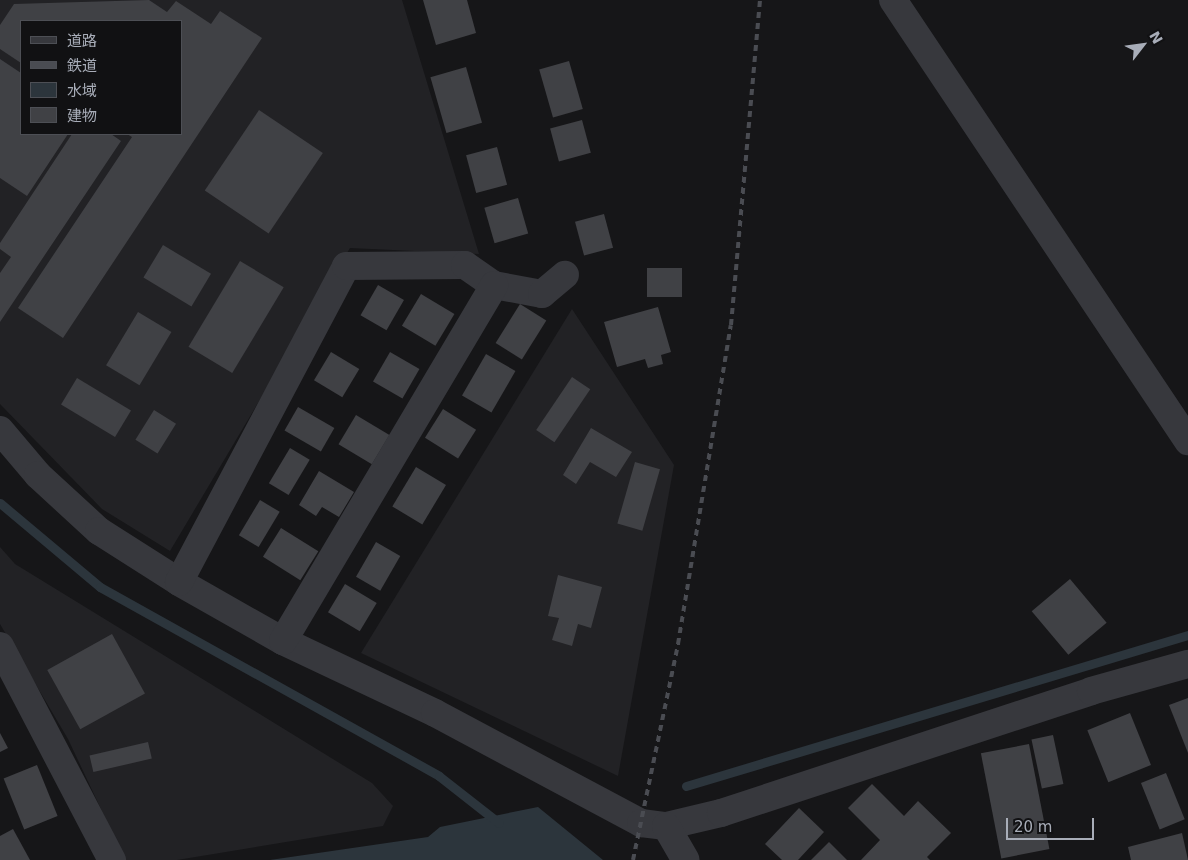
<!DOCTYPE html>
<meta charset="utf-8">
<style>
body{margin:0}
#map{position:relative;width:1188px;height:860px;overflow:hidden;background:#161618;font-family:"DejaVu Sans","Noto Sans JP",sans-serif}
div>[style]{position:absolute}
.built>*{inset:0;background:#222225}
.water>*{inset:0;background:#2c353c}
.stream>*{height:9px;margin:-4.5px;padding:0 4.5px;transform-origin:4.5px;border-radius:4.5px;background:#2c353c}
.building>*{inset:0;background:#404145;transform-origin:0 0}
.minor>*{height:28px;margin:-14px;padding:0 14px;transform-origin:14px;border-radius:14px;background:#37383d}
.rail>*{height:4px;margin-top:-2px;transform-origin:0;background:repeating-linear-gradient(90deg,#4a4c52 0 6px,transparent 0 11px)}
span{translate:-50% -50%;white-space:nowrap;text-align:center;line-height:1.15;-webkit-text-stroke:4.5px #111113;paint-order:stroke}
.legend{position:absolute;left:20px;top:20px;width:162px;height:115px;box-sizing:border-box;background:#111113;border:1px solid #4d4f55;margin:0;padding:6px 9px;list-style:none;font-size:15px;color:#a8adb8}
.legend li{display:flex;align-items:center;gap:10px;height:25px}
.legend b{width:25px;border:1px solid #4d4f55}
.north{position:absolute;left:1118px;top:20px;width:50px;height:50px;-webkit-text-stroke:4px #111113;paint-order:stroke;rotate:60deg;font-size:14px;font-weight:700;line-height:20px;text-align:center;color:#a8adb8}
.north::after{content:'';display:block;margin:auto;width:18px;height:22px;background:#a8adb8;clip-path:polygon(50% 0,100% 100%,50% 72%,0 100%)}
.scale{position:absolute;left:1006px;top:818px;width:88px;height:22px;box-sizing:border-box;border:2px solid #a8adb8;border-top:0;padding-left:6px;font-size:15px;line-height:18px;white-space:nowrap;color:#a8adb8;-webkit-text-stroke:4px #111113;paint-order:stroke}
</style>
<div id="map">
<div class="built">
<i style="clip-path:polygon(evenodd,0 0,402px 0,479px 254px,350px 248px,170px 551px,102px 509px,0 404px,0 0,21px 21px,181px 21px,181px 134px,21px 134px,21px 21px)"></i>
<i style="clip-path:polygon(572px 309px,674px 465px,618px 776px,361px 653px)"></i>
<i style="clip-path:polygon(0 547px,15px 564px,372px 783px,393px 806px,383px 826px,177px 860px,125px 860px,68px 739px,0 624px)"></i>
</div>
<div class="water">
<i style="clip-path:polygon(538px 807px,603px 860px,270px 860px,428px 837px,440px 827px)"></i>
</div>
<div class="stream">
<i style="left:0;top:503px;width:131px;rotate:40deg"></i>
<i style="left:100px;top:587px;width:388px;rotate:29.1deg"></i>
<i style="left:439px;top:776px;width:76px;rotate:38.1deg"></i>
<i style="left:686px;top:786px;width:524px;rotate:-16.74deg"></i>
</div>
<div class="building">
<i style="clip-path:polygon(149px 0,167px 12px,176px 1px,211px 24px,220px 11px,262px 38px,63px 338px,18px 308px,132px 137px,127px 134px,181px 134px,181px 21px,21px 21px,21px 63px,0 49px,0 25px,14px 4px)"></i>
<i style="clip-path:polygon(423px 0,467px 0,476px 33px,436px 45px)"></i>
<i style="clip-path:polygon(0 59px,21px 73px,21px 134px,68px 134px,27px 196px,0 178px)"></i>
<i style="left:569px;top:61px;width:50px;height:31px;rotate:74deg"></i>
<i style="left:466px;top:67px;width:58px;height:37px;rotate:74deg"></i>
<i style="left:259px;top:110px;width:77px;height:97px;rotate:34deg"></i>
<i style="left:582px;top:120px;width:34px;height:33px;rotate:75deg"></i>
<i style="clip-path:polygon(72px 134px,111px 134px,121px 141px,0 322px,0 273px,11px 257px,0 249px,0 243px)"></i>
<i style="left:497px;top:147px;width:39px;height:32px;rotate:75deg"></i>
<i style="left:518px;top:198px;width:37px;height:35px;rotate:74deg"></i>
<i style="left:604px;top:214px;width:35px;height:30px;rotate:75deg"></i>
<i style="left:163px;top:245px;width:56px;height:38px;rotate:31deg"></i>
<i style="left:240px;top:261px;width:51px;height:100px;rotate:31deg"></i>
<i style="left:647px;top:268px;width:35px;height:29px"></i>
<i style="left:378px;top:285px;width:30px;height:35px;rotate:30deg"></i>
<i style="left:421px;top:294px;width:39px;height:37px;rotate:31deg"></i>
<i style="left:520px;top:304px;width:31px;height:46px;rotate:32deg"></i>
<i style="clip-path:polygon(658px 307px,671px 352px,661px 355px,663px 364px,648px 368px,645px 359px,617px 367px,604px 322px)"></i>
<i style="left:138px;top:312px;width:39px;height:62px;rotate:31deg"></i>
<i style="left:331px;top:352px;width:33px;height:33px;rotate:31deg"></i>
<i style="left:390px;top:352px;width:34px;height:34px;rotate:30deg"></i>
<i style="left:486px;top:354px;width:34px;height:48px;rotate:30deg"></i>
<i style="left:572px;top:377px;width:22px;height:64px;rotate:34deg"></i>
<i style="left:77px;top:378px;width:63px;height:31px;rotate:31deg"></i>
<i style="left:298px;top:407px;width:42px;height:27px;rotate:30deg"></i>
<i style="left:443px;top:409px;width:39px;height:34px;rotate:32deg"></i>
<i style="left:154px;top:410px;width:26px;height:35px;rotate:32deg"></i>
<i style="left:356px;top:415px;width:39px;height:34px;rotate:31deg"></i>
<i style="clip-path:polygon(591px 428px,632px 452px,616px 477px,590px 462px,576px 484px,563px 475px)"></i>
<i style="left:290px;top:448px;width:23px;height:41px;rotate:31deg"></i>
<i style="left:635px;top:462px;width:26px;height:64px;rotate:16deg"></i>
<i style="left:416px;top:467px;width:35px;height:46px;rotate:31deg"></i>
<i style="clip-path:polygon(319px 471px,354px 492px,339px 517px,322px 507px,316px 516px,299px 505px)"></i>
<i style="left:260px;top:500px;width:23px;height:41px;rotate:31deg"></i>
<i style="left:281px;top:528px;width:44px;height:34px;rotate:32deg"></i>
<i style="left:376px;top:542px;width:28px;height:40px;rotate:30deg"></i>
<i style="clip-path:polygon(558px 575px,602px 587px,591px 628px,578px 624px,572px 646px,552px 640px,559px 618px,548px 616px)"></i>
<i style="left:1070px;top:579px;width:57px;height:50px;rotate:50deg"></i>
<i style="left:345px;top:584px;width:37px;height:33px;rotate:31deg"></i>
<i style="left:112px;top:634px;width:68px;height:74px;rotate:61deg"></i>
<i style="clip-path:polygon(1188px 698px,1188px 753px,1169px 705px)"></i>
<i style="left:1130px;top:713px;width:56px;height:46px;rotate:68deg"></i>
<i style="clip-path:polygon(0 733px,8px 748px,0 752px)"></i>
<i style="left:1053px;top:735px;width:50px;height:22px;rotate:78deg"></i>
<i style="left:148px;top:742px;width:17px;height:60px;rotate:77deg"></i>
<i style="left:1029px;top:744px;width:107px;height:49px;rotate:79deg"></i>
<i style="left:37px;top:765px;width:55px;height:36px;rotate:68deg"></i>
<i style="left:1166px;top:773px;width:50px;height:27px;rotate:68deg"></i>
<i style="clip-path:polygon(872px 784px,904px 816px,918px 801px,951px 833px,927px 857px,930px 860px,861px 860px,880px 840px,848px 808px)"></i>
<i style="clip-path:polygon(799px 808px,824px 832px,798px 860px,782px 860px,765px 844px)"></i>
<i style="clip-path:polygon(13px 829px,30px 860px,0 860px,0 836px)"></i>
<i style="clip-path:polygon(1182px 833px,1188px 860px,1131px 860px,1128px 847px)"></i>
<i style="clip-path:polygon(829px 842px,847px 860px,811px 860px)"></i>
</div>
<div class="minor">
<i style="left:893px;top:0;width:531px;rotate:56.22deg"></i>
<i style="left:0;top:430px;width:59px;rotate:49.8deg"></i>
<i style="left:38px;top:475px;width:83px;rotate:42.6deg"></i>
<i style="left:99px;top:531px;width:95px;rotate:32.5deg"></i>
<i style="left:179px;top:582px;width:120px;rotate:29.6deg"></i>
<i style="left:283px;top:641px;width:168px;rotate:25.3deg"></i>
<i style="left:435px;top:713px;width:234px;rotate:28.1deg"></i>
<i style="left:641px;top:823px;width:25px;rotate:7deg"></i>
<i style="left:666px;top:826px;width:57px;rotate:-13.3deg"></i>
<i style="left:721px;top:813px;width:390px;rotate:-18.2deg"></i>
<i style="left:1091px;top:691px;width:101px;rotate:-15.6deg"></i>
<i style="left:179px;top:582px;width:357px;rotate:-62.1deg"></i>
<i style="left:346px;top:266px;width:119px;rotate:-0.5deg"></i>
<i style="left:465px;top:265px;width:35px;rotate:35deg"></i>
<i style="left:494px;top:285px;width:49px;rotate:10.6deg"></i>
<i style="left:542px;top:294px;width:30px;rotate:-40deg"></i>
<i style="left:283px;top:641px;width:414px;rotate:-59.3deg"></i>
<i style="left:0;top:646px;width:242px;rotate:62.4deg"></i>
<i style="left:666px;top:826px;width:39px;rotate:60deg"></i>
</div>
<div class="rail">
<i style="left:633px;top:860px;width:221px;rotate:-78.2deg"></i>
<i style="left:678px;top:644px;width:323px;rotate:-80.6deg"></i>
<i style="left:731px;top:325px;width:326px;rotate:-84.9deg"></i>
</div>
<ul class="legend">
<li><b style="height:6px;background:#37383d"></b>道路</li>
<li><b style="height:6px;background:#4a4c52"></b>鉄道</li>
<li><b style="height:14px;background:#2c353c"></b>水域</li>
<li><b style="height:14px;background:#404145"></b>建物</li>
</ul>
<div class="north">N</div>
<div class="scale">20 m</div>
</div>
